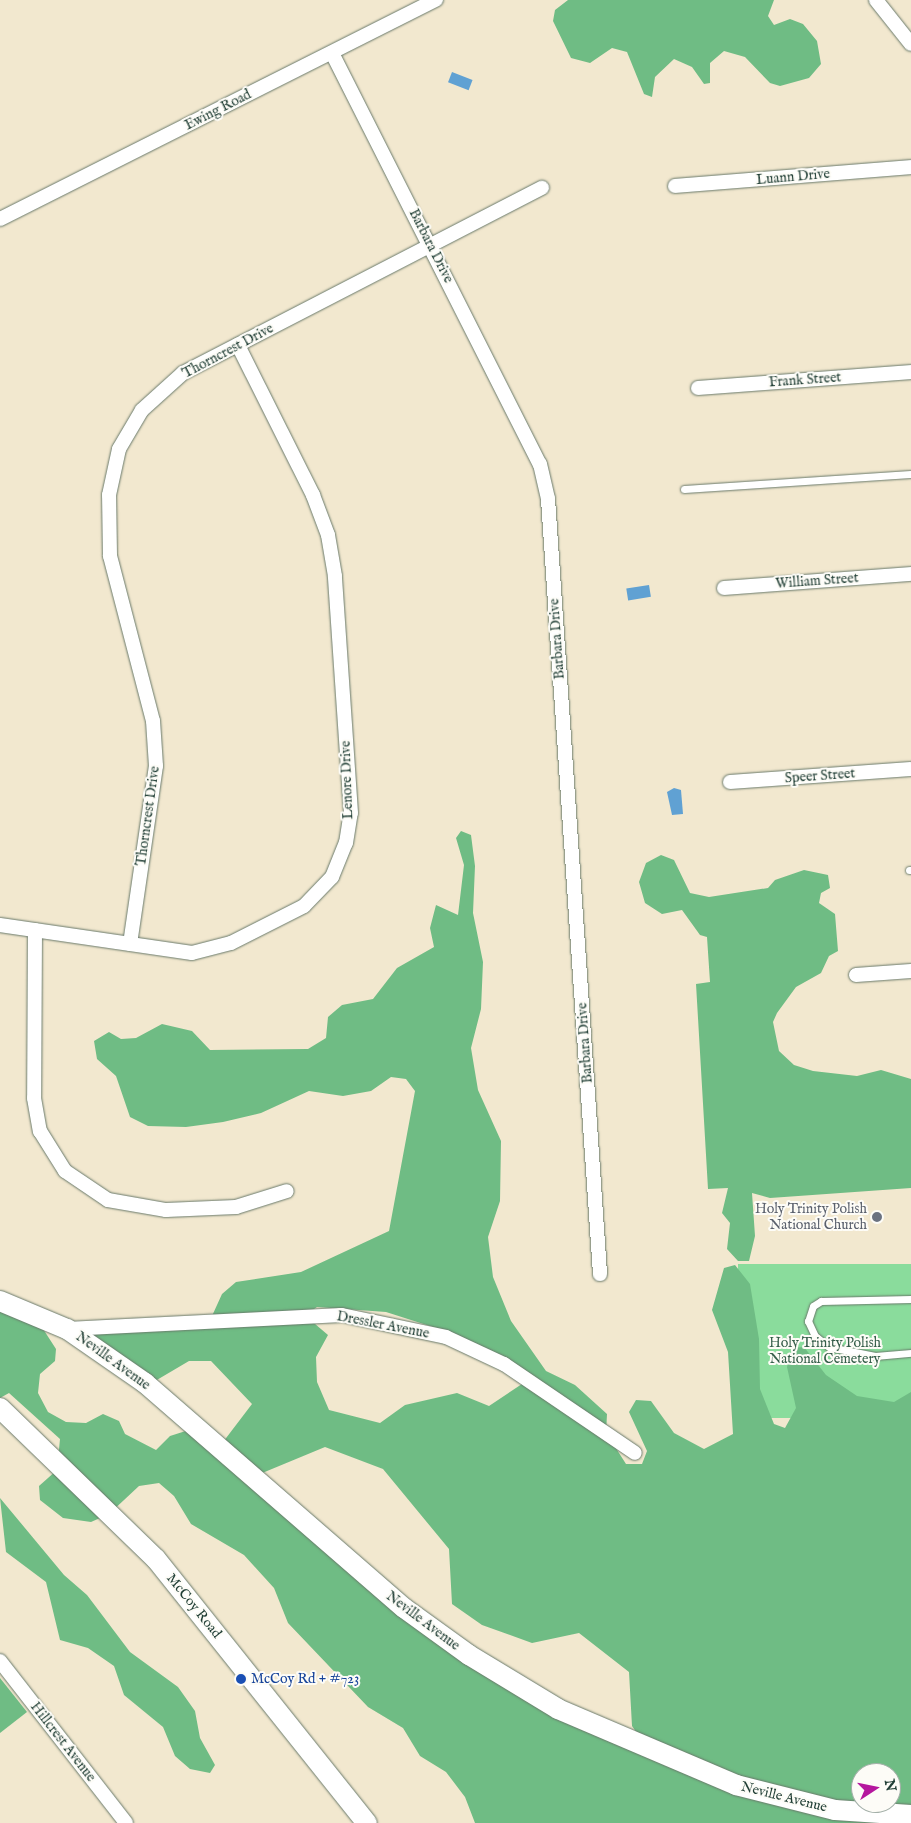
<!DOCTYPE html>
<style>
body{margin:0}
#map{position:relative;width:911px;height:1823px;overflow:hidden;background:#f2e8cf;font-family:"IM FELL English",serif}
div>[style]{position:absolute}
.green>*{inset:0;background:#8adc9c;transform-origin:0 0}
.forest>*{inset:0;background:#6fbc84}
.water>*{inset:0;background:#60a1d3;transform-origin:0 0}
.roads{filter:drop-shadow(0 0 1px #69796a) drop-shadow(0 0 1px #69796a)}
.lane>*{height:7px;margin:-3.5px;padding:0 3.5px;transform-origin:3.5px;border-radius:3.5px;background:#fff}
.street>*{height:14px;margin:-7px;padding:0 7px;transform-origin:7px;border-radius:7px;background:#fff}
.secondary>*{height:20px;margin:-10px;padding:0 10px;transform-origin:10px;border-radius:10px;background:#fff}
.dots>*{width:14px;height:14px;translate:-50% -50%;box-sizing:border-box;border:2px solid #fdfcf7;border-radius:50%}
span{translate:-50% -50%;white-space:nowrap;text-align:center;line-height:1.15;-webkit-text-stroke:4px #fdfcf7;paint-order:stroke}
.street-label{font-size:14px;color:#1f3d34}
.worship-label{font-size:14px;color:#5b616d}
.right{translate:-100% -50%;text-align:right}
.park-label{font-size:14px;color:#345d49}
.transit-label{font-size:14px;color:#164399}
.left{translate:0 -50%;text-align:left}
.north{position:absolute;left:851px;top:1763px;width:50px;height:50px;box-sizing:border-box;background:#fdfcf7;border:1px solid #a4b0a9;border-radius:50%;rotate:79deg;font-size:14px;font-weight:700;line-height:20px;text-align:center;color:#1f3d34}
.north::after{content:'';display:block;margin:auto;width:18px;height:22px;background:#b5179e;clip-path:polygon(50% 0,100% 100%,50% 72%,0 100%)}
</style>
<div id="map">
<div class="green">
<i style="left:911px;top:1264px;width:154px;height:173px;rotate:90deg"></i>
</div>
<div class="forest">
<i style="clip-path:polygon(568px 0,774px 0,768px 16px,774px 25px,790px 19px,803px 24px,817px 41px,821px 64px,809px 78px,780px 86px,770px 83px,745px 57px,724px 51px,710px 63px,710px 83px,704px 84px,692px 67px,674px 59px,655px 77px,652px 97px,644px 94px,627px 52px,612px 48px,590px 63px,571px 58px,553px 21px,555px 10px)"></i>
<i style="clip-path:polygon(461px 831px,471px 835px,475px 866px,473px 913px,483px 962px,481px 1009px,471px 1048px,478px 1090px,501px 1141px,500px 1201px,488px 1237px,493px 1277px,511px 1321px,546px 1371px,575px 1385px,607px 1414px,606px 1434px,458px 1335px,386px 1312px,317px 1307px,308px 1313px,212px 1316px,222px 1294px,236px 1282px,301px 1272px,389px 1231px,415px 1091px,406px 1079px,391px 1077px,371px 1091px,343px 1096px,309px 1091px,261px 1113px,223px 1122px,186px 1127px,148px 1126px,130px 1117px,116px 1076px,97px 1059px,94px 1041px,109px 1032px,121px 1039px,136px 1038px,162px 1024px,192px 1031px,210px 1050px,308px 1049px,326px 1038px,328px 1017px,342px 1005px,373px 999px,397px 968px,434px 947px,430px 928px,436px 905px,458px 915px,464px 865px,456px 838px)"></i>
<i style="clip-path:polygon(661px 855px,674px 860px,690px 893px,709px 897px,768px 888px,775px 880px,804px 870px,828px 875px,830px 888px,821px 893px,819px 903px,835px 914px,838px 951px,829px 956px,821px 973px,796px 987px,777px 1013px,773px 1022px,779px 1051px,794px 1065px,813px 1071px,857px 1076px,881px 1070px,911px 1079px,911px 1188px,770px 1198px,752px 1193px,755px 1236px,749px 1261px,738px 1261px,727px 1249px,730px 1223px,722px 1213px,728px 1188px,708px 1189px,696px 984px,710px 982px,707px 937px,700px 935px,682px 910px,662px 914px,645px 903px,639px 882px,646px 863px)"></i>
<i style="clip-path:polygon(evenodd,735px 1265px,750px 1284px,759px 1339px,760px 1389px,774px 1424px,785px 1428px,796px 1408px,787px 1367px,792px 1348px,804px 1347px,826px 1375px,857px 1396px,894px 1402px,911px 1392px,911px 1812px,835px 1807px,646px 1746px,632px 1726px,629px 1672px,579px 1633px,532px 1643px,482px 1625px,452px 1604px,449px 1549px,383px 1469px,325px 1447px,255px 1476px,220px 1446px,252px 1404px,211px 1361px,189px 1361px,150px 1384px,78px 1331px,308px 1318px,328px 1335px,316px 1357px,317px 1382px,329px 1410px,380px 1423px,405px 1405px,457px 1393px,489px 1406px,525px 1382px,612px 1442px,626px 1464px,642px 1464px,647px 1451px,629px 1412px,636px 1400px,651px 1401px,674px 1433px,704px 1449px,733px 1434px,728px 1352px,712px 1310px,724px 1268px,735px 1265px,861px 1773px,891px 1773px,891px 1803px,861px 1803px,861px 1773px)"></i>
<i style="clip-path:polygon(0 1303px,36px 1318px,56px 1349px,55px 1361px,40px 1374px,38px 1393px,48px 1412px,66px 1422px,86px 1423px,103px 1414px,119px 1421px,125px 1434px,156px 1450px,170px 1436px,192px 1429px,400px 1609px,658px 1757px,911px 1823px,475px 1823px,465px 1797px,446px 1772px,420px 1756px,403px 1728px,368px 1707px,288px 1623px,274px 1588px,244px 1555px,191px 1524px,174px 1496px,159px 1483px,139px 1486px,109px 1514px,91px 1522px,63px 1518px,40px 1500px,39px 1486px,57px 1470px,60px 1439px,9px 1393px,0 1398px)"></i>
<i style="clip-path:polygon(0 1498px,64px 1575px,87px 1595px,130px 1652px,178px 1687px,195px 1711px,200px 1738px,215px 1765px,210px 1773px,190px 1769px,175px 1756px,163px 1727px,124px 1695px,114px 1666px,88px 1648px,60px 1640px,46px 1582px,6px 1552px)"></i>
<i style="clip-path:polygon(0 1678px,27px 1712px,0 1733px)"></i>
</div>
<div class="water">
<i style="left:452px;top:72px;width:22px;height:11px;rotate:21deg"></i>
<i style="left:649px;top:585px;width:12px;height:23px;rotate:81deg"></i>
<i style="clip-path:polygon(674px 788px,681px 790px,683px 814px,672px 815px,667px 792px)"></i>
</div>
<div class="roads">
<div class="lane">
<i style="left:684px;top:489px;width:227px;rotate:-3.8deg"></i>
<i style="left:909px;top:870px;width:2px"></i>
<i style="left:911px;top:1299px;width:90px;rotate:178.7deg"></i>
<i style="left:821px;top:1301px;width:9px;rotate:148deg"></i>
<i style="left:813px;top:1306px;width:16px;rotate:108deg"></i>
<i style="left:808px;top:1321px;width:17px;rotate:65deg"></i>
<i style="left:815px;top:1336px;width:18px;rotate:38deg"></i>
<i style="left:829px;top:1347px;width:47px;rotate:11.1deg"></i>
<i style="left:875px;top:1356px;width:36px;rotate:-5deg"></i>
</div>
<div class="street">
<i style="left:876px;top:0;width:56px;rotate:51.5deg"></i>
<i style="left:332px;top:53px;width:461px;rotate:63.2deg"></i>
<i style="left:540px;top:464px;width:36px;rotate:77deg"></i>
<i style="left:548px;top:499px;width:777px;rotate:86.16deg"></i>
<i style="left:675px;top:186px;width:237px;rotate:-4.6deg"></i>
<i style="left:0;top:219px;width:488px;rotate:-26.7deg"></i>
<i style="left:698px;top:388px;width:214px;rotate:-4.3deg"></i>
<i style="left:724px;top:588px;width:188px;rotate:-4.3deg"></i>
<i style="left:730px;top:782px;width:181px;rotate:-4.1deg"></i>
<i style="left:0;top:925px;width:194px;rotate:8.3deg"></i>
<i style="left:192px;top:953px;width:40px;rotate:-14.4deg"></i>
<i style="left:231px;top:943px;width:82px;rotate:-26.9deg"></i>
<i style="left:304px;top:906px;width:40px;rotate:-46deg"></i>
<i style="left:332px;top:877px;width:37px;rotate:-68deg"></i>
<i style="left:346px;top:843px;width:30px;rotate:-81deg"></i>
<i style="left:351px;top:813px;width:238px;rotate:-93.9deg"></i>
<i style="left:335px;top:576px;width:42px;rotate:-99.7deg"></i>
<i style="left:328px;top:535px;width:43px;rotate:-110.6deg"></i>
<i style="left:313px;top:495px;width:168px;rotate:-116.6deg"></i>
<i style="left:35px;top:930px;width:168px;rotate:90.3deg"></i>
<i style="left:34px;top:1098px;width:34px;rotate:80deg"></i>
<i style="left:40px;top:1131px;width:47px;rotate:58deg"></i>
<i style="left:65px;top:1171px;width:52px;rotate:34deg"></i>
<i style="left:108px;top:1200px;width:59px;rotate:9.8deg"></i>
<i style="left:166px;top:1210px;width:70px;rotate:-2.5deg"></i>
<i style="left:236px;top:1207px;width:53px;rotate:-17.4deg"></i>
<i style="left:130px;top:944px;width:180px;rotate:-81.7deg"></i>
<i style="left:156px;top:766px;width:45px;rotate:-93.8deg"></i>
<i style="left:153px;top:721px;width:171px;rotate:-104.6deg"></i>
<i style="left:110px;top:556px;width:61px;rotate:-90.9deg"></i>
<i style="left:109px;top:495px;width:47px;rotate:-77.7deg"></i>
<i style="left:119px;top:449px;width:45px;rotate:-59.5deg"></i>
<i style="left:142px;top:410px;width:55px;rotate:-42.1deg"></i>
<i style="left:183px;top:373px;width:404px;rotate:-27.3deg"></i>
<i style="left:856px;top:975px;width:55px;rotate:-4.2deg"></i>
<i style="left:67px;top:1329px;width:275px;rotate:-2.9deg"></i>
<i style="left:342px;top:1315px;width:106px;rotate:11.9deg"></i>
<i style="left:446px;top:1337px;width:64px;rotate:25deg"></i>
<i style="left:504px;top:1364px;width:158px;rotate:34.2deg"></i>
<i style="left:0;top:1661px;width:205px;rotate:52.1deg"></i>
</div>
<div class="secondary">
<i style="left:0;top:1301px;width:73px;rotate:22.7deg"></i>
<i style="left:67px;top:1329px;width:95px;rotate:34.7deg"></i>
<i style="left:145px;top:1383px;width:343px;rotate:41deg"></i>
<i style="left:404px;top:1608px;width:80px;rotate:35.9deg"></i>
<i style="left:469px;top:1655px;width:104px;rotate:31.2deg"></i>
<i style="left:558px;top:1709px;width:194px;rotate:23.1deg"></i>
<i style="left:736px;top:1785px;width:102px;rotate:14.2deg"></i>
<i style="left:835px;top:1810px;width:76px;rotate:3.8deg"></i>
<i style="left:0;top:1408px;width:217px;rotate:44.1deg"></i>
<i style="left:156px;top:1559px;width:338px;rotate:51.4deg"></i>
</div>
</div>
<div class="dots">
<i style="left:877px;top:1217px;background:#6b7280"></i>
<i style="left:241px;top:1679px;background:#1a4fb4"></i>
</div>
<div class="street-label">
<span style="left:218px;top:110px;rotate:-27deg">Ewing Road</span>
<span style="left:793px;top:177px;rotate:-5deg">Luann Drive</span>
<span style="left:431px;top:246px;rotate:63deg">Barbara Drive</span>
<span style="left:228px;top:351px;rotate:-28deg">Thorncrest Drive</span>
<span style="left:805px;top:380px;rotate:-4deg">Frank Street</span>
<span style="left:817px;top:581px;rotate:-4deg">William Street</span>
<span style="left:557px;top:639px;rotate:-94deg">Barbara Drive</span>
<span style="left:820px;top:776px;rotate:-4deg">Speer Street</span>
<span style="left:347px;top:780px;rotate:-92deg">Lenore Drive</span>
<span style="left:148px;top:816px;rotate:-82deg">Thorncrest Drive</span>
<span style="left:585px;top:1043px;rotate:-94deg">Barbara Drive</span>
<span style="left:383px;top:1325px;rotate:11deg">Dressler Avenue</span>
<span style="left:113px;top:1361px;rotate:36deg">Neville Avenue</span>
<span style="left:194px;top:1606px;rotate:51deg">McCoy Road</span>
<span style="left:423px;top:1621px;rotate:37deg">Neville Avenue</span>
<span style="left:63px;top:1742px;rotate:52deg">Hillcrest Avenue</span>
<span style="left:784px;top:1797px;rotate:14deg">Neville Avenue</span>
</div>
<div class="worship-label">
<span class="right" style="left:867px;top:1217px">Holy Trinity Polish<br>National Church</span>
</div>
<div class="park-label">
<span style="left:825px;top:1351px">Holy Trinity Polish<br>National Cemetery</span>
</div>
<div class="transit-label">
<span class="left" style="left:251px;top:1679px">McCoy Rd + #723</span>
</div>
<div class="north">N</div>
</div>
